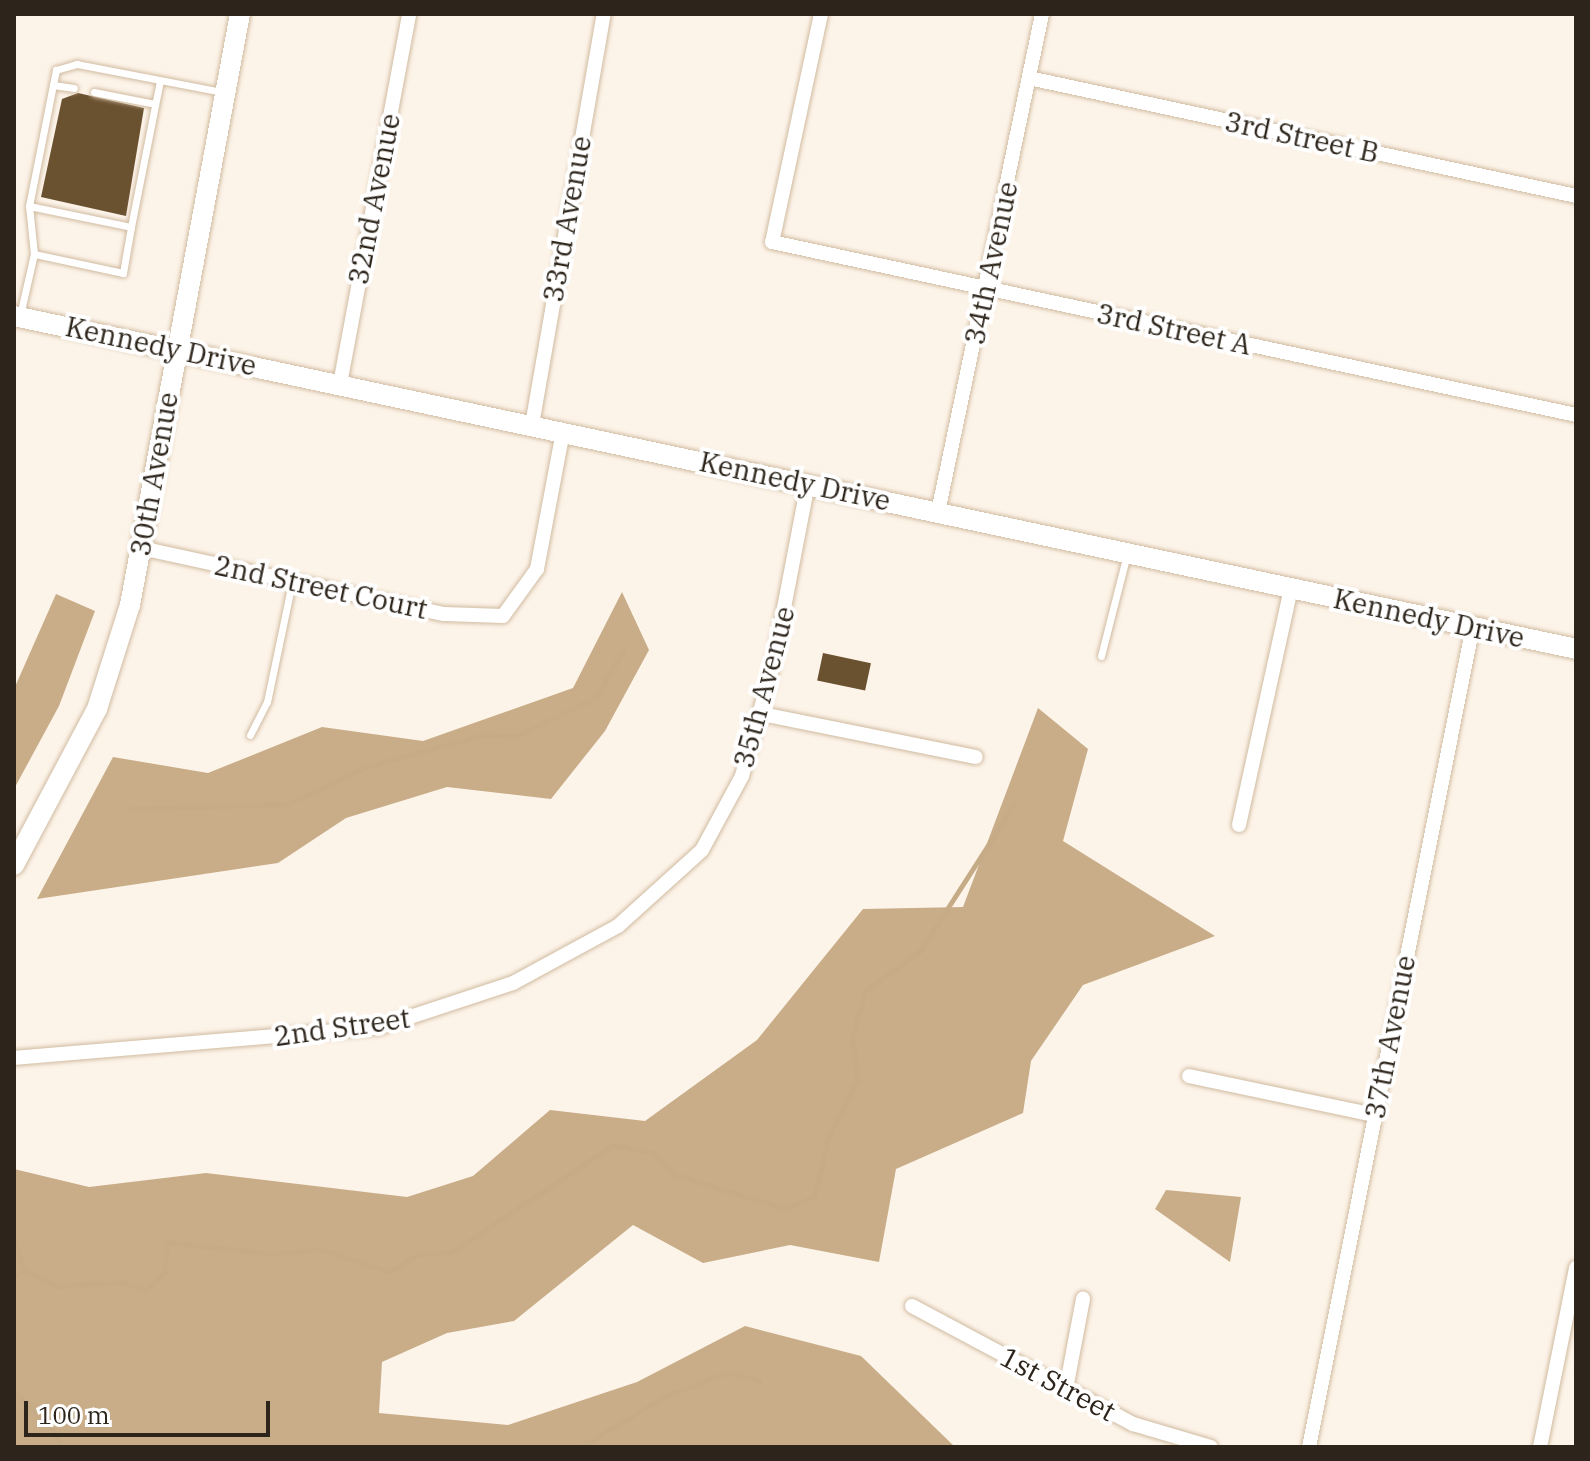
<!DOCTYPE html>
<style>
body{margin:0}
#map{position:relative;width:1590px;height:1461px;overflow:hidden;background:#fdf4e9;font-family:"IBM Plex Serif",serif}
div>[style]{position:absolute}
.forest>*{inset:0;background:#c9ad89}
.stream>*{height:5px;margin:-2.5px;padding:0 2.5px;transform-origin:2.5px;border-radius:2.5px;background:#c6ab87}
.building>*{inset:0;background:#6a5130;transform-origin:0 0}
.roads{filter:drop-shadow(0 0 2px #d0bba1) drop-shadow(0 0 2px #d0bba1)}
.lane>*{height:7px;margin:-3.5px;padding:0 3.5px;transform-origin:3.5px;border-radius:3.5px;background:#fff}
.street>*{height:14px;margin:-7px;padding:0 7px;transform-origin:7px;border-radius:7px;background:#fff}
.secondary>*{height:20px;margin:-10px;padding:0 10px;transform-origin:10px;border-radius:10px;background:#fff}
span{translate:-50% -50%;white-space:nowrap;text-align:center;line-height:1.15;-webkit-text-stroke:8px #fff;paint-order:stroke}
.street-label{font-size:28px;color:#2d251b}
.frame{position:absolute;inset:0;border:16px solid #2d251b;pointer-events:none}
.scale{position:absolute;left:24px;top:1401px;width:246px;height:36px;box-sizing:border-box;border:4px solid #2d251b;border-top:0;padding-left:10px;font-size:24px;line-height:28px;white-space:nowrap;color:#2d251b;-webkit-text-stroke:6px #fff;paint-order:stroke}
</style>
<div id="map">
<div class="forest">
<i style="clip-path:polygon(622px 592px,649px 650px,605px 731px,551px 799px,447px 787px,346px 818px,278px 863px,37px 899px,113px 757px,208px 773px,322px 727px,423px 741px,573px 688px)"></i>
<i style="clip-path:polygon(56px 594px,95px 611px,59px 706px,14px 789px,14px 689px)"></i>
<i style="clip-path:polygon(1038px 708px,1088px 749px,1063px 841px,1215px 936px,1083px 985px,1031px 1061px,1023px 1113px,896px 1169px,879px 1262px,790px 1245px,703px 1263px,633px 1225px,514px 1321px,447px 1333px,382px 1362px,379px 1413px,508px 1425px,637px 1382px,745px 1326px,861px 1356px,955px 1447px,14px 1447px,14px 1169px,89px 1187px,206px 1173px,407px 1197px,473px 1176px,550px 1110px,645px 1121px,757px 1040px,863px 909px,963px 907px)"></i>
<i style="clip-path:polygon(1166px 1190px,1241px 1197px,1230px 1262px,1155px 1209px)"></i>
</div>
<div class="stream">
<i style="left:129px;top:809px;width:158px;rotate:-1.8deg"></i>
<i style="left:287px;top:804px;width:90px;rotate:-24.9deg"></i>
<i style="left:369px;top:766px;width:121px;rotate:-15.3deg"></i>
<i style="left:486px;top:734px;width:29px;rotate:6deg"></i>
<i style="left:515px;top:737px;width:91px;rotate:-26deg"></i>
<i style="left:597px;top:697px;width:56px;rotate:-61.1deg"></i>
<i style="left:14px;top:1242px;width:30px;rotate:69deg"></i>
<i style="left:25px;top:1270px;width:35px;rotate:27deg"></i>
<i style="left:56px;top:1286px;width:68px;rotate:-3.4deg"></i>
<i style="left:124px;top:1282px;width:24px;rotate:22deg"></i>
<i style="left:146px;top:1291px;width:27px;rotate:-45deg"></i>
<i style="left:165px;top:1272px;width:30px;rotate:-88deg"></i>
<i style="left:166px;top:1242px;width:108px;rotate:6.4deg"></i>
<i style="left:273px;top:1254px;width:47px;rotate:-6.1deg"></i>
<i style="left:320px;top:1249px;width:74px;rotate:18.2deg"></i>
<i style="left:390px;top:1272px;width:33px;rotate:-33deg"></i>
<i style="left:418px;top:1254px;width:34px;rotate:-3deg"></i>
<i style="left:452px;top:1252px;width:193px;rotate:-33.6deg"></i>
<i style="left:613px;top:1145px;width:41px;rotate:11.3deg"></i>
<i style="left:653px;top:1153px;width:32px;rotate:44deg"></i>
<i style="left:676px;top:1175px;width:115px;rotate:17.2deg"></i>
<i style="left:786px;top:1209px;width:31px;rotate:-25deg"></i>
<i style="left:814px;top:1196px;width:63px;rotate:-76.2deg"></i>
<i style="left:829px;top:1135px;width:62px;rotate:-62.2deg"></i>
<i style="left:858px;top:1080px;width:40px;rotate:-98.5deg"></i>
<i style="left:852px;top:1040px;width:51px;rotate:-75.1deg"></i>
<i style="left:865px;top:991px;width:68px;rotate:-36deg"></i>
<i style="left:920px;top:951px;width:172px;rotate:-57.3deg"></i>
<i style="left:14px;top:1277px;width:13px;rotate:-32deg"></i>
<i style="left:14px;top:1392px;width:45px;rotate:41.4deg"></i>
<i style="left:48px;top:1422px;width:29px;rotate:61deg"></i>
<i style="left:580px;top:1447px;width:100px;rotate:-30.7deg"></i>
<i style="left:666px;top:1396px;width:66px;rotate:-21.2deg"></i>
<i style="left:728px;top:1372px;width:33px;rotate:16deg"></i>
</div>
<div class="building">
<i style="clip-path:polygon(78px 93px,144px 108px,126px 216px,41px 197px,62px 99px)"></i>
<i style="left:823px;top:653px;width:49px;height:28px;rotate:12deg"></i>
</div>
<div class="roads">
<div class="lane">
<i style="left:53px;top:85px;width:21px;rotate:8deg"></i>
<i style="left:94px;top:92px;width:62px;rotate:11.1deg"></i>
<i style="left:29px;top:206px;width:139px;rotate:-78.8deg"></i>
<i style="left:56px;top:70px;width:22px;rotate:-16deg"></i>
<i style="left:77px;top:64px;width:149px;rotate:10.9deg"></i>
<i style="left:131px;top:227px;width:149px;rotate:-78.8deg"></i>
<i style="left:20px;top:315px;width:63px;rotate:-77.1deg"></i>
<i style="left:34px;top:254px;width:48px;rotate:-95.9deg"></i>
<i style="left:29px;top:206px;width:104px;rotate:11.6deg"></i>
<i style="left:131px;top:227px;width:47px;rotate:99.9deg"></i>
<i style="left:123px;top:273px;width:91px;rotate:-167.9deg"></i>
<i style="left:1101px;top:656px;width:105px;rotate:-75.7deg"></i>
<i style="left:250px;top:735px;width:37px;rotate:-63deg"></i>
<i style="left:267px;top:702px;width:123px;rotate:-78.2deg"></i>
</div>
<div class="street">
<i style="left:821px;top:14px;width:233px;rotate:102.1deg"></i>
<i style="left:772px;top:242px;width:822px;rotate:12.14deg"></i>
<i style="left:1029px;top:78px;width:560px;rotate:12.17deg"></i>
<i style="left:340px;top:384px;width:376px;rotate:-79.4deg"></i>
<i style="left:532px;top:425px;width:417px;rotate:-80.1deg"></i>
<i style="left:938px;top:512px;width:509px;rotate:-78.2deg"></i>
<i style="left:141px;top:548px;width:310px;rotate:12.3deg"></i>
<i style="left:444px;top:614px;width:59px;rotate:1.9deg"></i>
<i style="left:503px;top:616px;width:58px;rotate:-54.1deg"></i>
<i style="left:537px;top:569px;width:139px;rotate:-79.3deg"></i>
<i style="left:762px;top:714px;width:218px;rotate:11.4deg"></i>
<i style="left:1239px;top:825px;width:242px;rotate:-77.6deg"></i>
<i style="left:14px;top:1058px;width:367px;rotate:-4.8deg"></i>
<i style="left:380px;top:1027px;width:140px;rotate:-18.3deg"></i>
<i style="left:513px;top:983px;width:119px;rotate:-28.5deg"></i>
<i style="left:618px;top:926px;width:113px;rotate:-42.1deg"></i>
<i style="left:702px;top:850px;width:84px;rotate:-61.6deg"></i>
<i style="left:742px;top:776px;width:115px;rotate:-74.4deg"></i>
<i style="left:773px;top:665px;width:185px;rotate:-79.1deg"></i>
<i style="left:1189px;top:1076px;width:189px;rotate:11.9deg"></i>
<i style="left:912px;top:1306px;width:251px;rotate:28.1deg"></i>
<i style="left:1133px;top:1424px;width:81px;rotate:16.4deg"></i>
<i style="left:1066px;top:1389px;width:92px;rotate:-79.3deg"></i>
<i style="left:1309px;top:1447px;width:837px;rotate:-78.7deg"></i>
<i style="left:1540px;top:1447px;width:183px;rotate:-78.6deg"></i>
</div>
<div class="secondary">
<i style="left:14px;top:316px;width:1597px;rotate:12.03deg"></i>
<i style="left:14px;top:865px;width:177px;rotate:-62deg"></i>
<i style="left:97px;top:709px;width:109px;rotate:-72.4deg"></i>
<i style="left:130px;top:605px;width:601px;rotate:-79.46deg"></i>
</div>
</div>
<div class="street-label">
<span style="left:1302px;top:137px;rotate:12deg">3rd Street B</span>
<span style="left:374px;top:199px;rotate:-79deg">32nd Avenue</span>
<span style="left:567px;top:219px;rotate:-80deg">33rd Avenue</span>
<span style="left:991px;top:263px;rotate:-78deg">34th Avenue</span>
<span style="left:1174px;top:329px;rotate:12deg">3rd Street A</span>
<span style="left:161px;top:346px;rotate:12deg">Kennedy Drive</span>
<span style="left:154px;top:474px;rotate:-80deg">30th Avenue</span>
<span style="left:795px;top:481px;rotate:12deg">Kennedy Drive</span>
<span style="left:321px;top:587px;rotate:12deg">2nd Street Court</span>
<span style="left:1429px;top:618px;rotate:12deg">Kennedy Drive</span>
<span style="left:764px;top:687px;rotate:-75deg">35th Avenue</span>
<span style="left:342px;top:1027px;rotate:-8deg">2nd Street</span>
<span style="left:1390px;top:1037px;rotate:-79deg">37th Avenue</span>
<span style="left:1058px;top:1384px;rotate:28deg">1st Street</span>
</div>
<div class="frame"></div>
<div class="scale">100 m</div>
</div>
